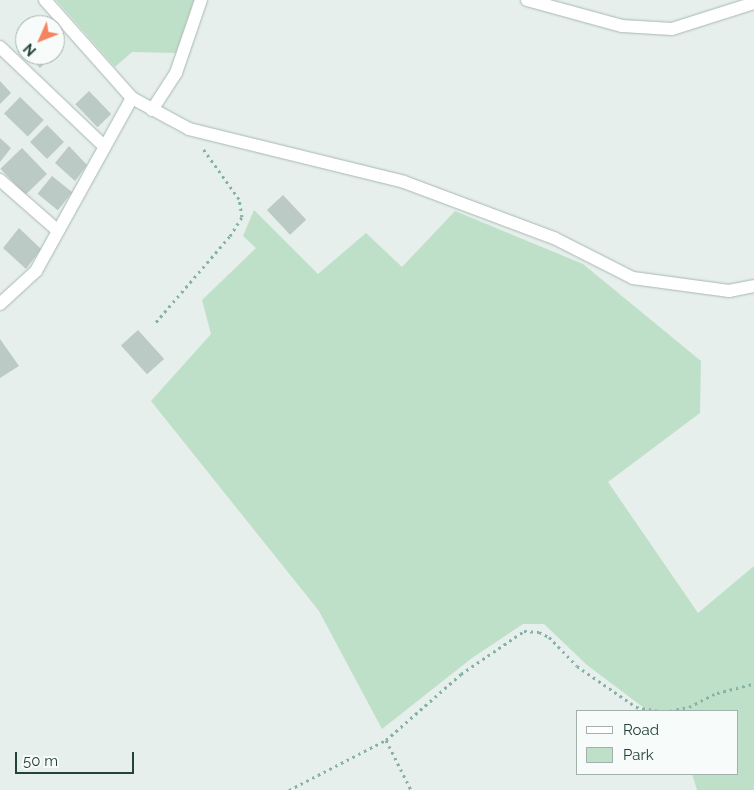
<!DOCTYPE html>
<style>
body{margin:0}
#map{position:relative;width:754px;height:790px;overflow:hidden;background:#e6efeb;font-family:Raleway,sans-serif}
div>[style]{position:absolute}
.green>*{inset:0;background:#bfe0c8}
.building>*{inset:0;background:#bbcac4;transform-origin:0 0}
.path>*{height:3px;margin-top:-1.5px;transform-origin:0;background:repeating-linear-gradient(90deg,#86b3a5 0 2.5px,transparent 0 6.5px)}
.roads{filter:drop-shadow(0 0 1px #a8b8b2) drop-shadow(0 0 1px #a8b8b2)}
.minor>*{height:12px;margin:-6px;padding:0 6px;transform-origin:6px;border-radius:6px;background:#fff}
span{translate:-50% -50%;white-space:nowrap;text-align:center;line-height:1.15;-webkit-text-stroke:5px #f7fbf9;paint-order:stroke}
.legend{position:absolute;left:576px;top:710px;width:162px;height:65px;box-sizing:border-box;background:#f7fbf9;border:1px solid #a3b1ad;margin:0;padding:6px 9px;list-style:none;font-size:15px;color:#24423a}
.legend li{display:flex;align-items:center;gap:10px;height:25px}
.legend b{width:25px;border:1px solid #a3b1ad}
.north{position:absolute;left:15px;top:15px;width:50px;height:50px;box-sizing:border-box;background:#f7fbf9;border:1px solid #a3b1ad;border-radius:50%;rotate:226deg;font-size:14px;font-weight:700;line-height:20px;text-align:center;color:#24423a}
.north::after{content:'';display:block;margin:auto;width:18px;height:22px;background:#f4845f;clip-path:polygon(50% 0,100% 100%,50% 72%,0 100%)}
.scale{position:absolute;left:15px;top:752px;width:119px;height:22px;box-sizing:border-box;border:2px solid #24423a;border-top:0;padding-left:6px;font-size:15px;line-height:18px;white-space:nowrap;color:#24423a;-webkit-text-stroke:4px #f7fbf9;paint-order:stroke}
</style>
<div id="map">
<div class="green">
<i style="clip-path:polygon(56px 0,194px 0,176px 53px,132px 52px,115px 67px)"></i>
<i style="clip-path:polygon(254px 210px,318px 274px,366px 233px,402px 267px,455px 211px,583px 264px,701px 361px,700px 413px,608px 482px,698px 613px,754px 566px,754px 790px,697px 790px,692px 774px,738px 774px,738px 711px,648px 711px,587px 665px,544px 624px,523px 624px,472px 658px,382px 729px,319px 611px,151px 401px,211px 334px,202px 300px,256px 248px,243px 236px)"></i>
</div>
<div class="building">
<i style="clip-path:polygon(25px 39px,25px 51px,18px 43px)"></i>
<i style="clip-path:polygon(28px 55px,53px 55px,40px 68px)"></i>
<i style="clip-path:polygon(0 81px,11px 93px,0 104px)"></i>
<i style="left:89px;top:91px;width:32px;height:19px;rotate:46deg"></i>
<i style="left:20px;top:97px;width:33px;height:23px;rotate:44deg"></i>
<i style="left:47px;top:125px;width:24px;height:24px;rotate:45deg"></i>
<i style="clip-path:polygon(0 138px,11px 148px,0 162px)"></i>
<i style="clip-path:polygon(69px 146px,87px 165px,75px 181px,55px 163px)"></i>
<i style="left:22px;top:148px;width:36px;height:30px;rotate:46deg"></i>
<i style="left:52px;top:176px;width:26px;height:23px;rotate:39deg"></i>
<i style="left:283px;top:195px;width:34px;height:22px;rotate:47deg"></i>
<i style="clip-path:polygon(19px 228px,41px 249px,26px 269px,3px 248px)"></i>
<i style="left:138px;top:330px;width:39px;height:23px;rotate:48deg"></i>
<i style="clip-path:polygon(0 339px,19px 366px,0 378px)"></i>
</div>
<div class="path">
<i style="left:156px;top:322px;width:113px;rotate:-49.3deg"></i>
<i style="left:230px;top:236px;width:22px;rotate:-58deg"></i>
<i style="left:242px;top:217px;width:18px;rotate:-99deg"></i>
<i style="left:239px;top:199px;width:65px;rotate:-125.6deg"></i>
<i style="left:670px;top:711px;width:19px;rotate:-12deg"></i>
<i style="left:689px;top:707px;width:31px;rotate:-27deg"></i>
<i style="left:717px;top:693px;width:38px;rotate:-14deg"></i>
<i style="left:386px;top:740px;width:100px;rotate:-41.3deg"></i>
<i style="left:461px;top:674px;width:76px;rotate:-34.3deg"></i>
<i style="left:524px;top:631px;width:15px;rotate:4deg"></i>
<i style="left:539px;top:632px;width:11px;rotate:27deg"></i>
<i style="left:549px;top:637px;width:40px;rotate:46deg"></i>
<i style="left:577px;top:666px;width:72px;rotate:34.8deg"></i>
<i style="left:636px;top:707px;width:22px;rotate:10deg"></i>
<i style="left:289px;top:790px;width:109px;rotate:-27.3deg"></i>
<i style="left:386px;top:740px;width:56px;rotate:63.4deg"></i>
</div>
<div class="roads">
<div class="minor">
<i style="left:45px;top:0;width:131px;rotate:48.4deg"></i>
<i style="left:132px;top:98px;width:65px;rotate:28.5deg"></i>
<i style="left:189px;top:129px;width:221px;rotate:13.8deg"></i>
<i style="left:404px;top:182px;width:160px;rotate:20.5deg"></i>
<i style="left:554px;top:238px;width:89px;rotate:26.9deg"></i>
<i style="left:633px;top:278px;width:97px;rotate:7.7deg"></i>
<i style="left:729px;top:291px;width:25px;rotate:-11deg"></i>
<i style="left:527px;top:0;width:98px;rotate:15.3deg"></i>
<i style="left:622px;top:26px;width:50px;rotate:3.4deg"></i>
<i style="left:672px;top:29px;width:86px;rotate:-17.6deg"></i>
<i style="left:0;top:47px;width:144px;rotate:43.6deg"></i>
<i style="left:152px;top:110px;width:44px;rotate:-57deg"></i>
<i style="left:176px;top:73px;width:77px;rotate:-71.1deg"></i>
<i style="left:0;top:180px;width:77px;rotate:41.3deg"></i>
<i style="left:0;top:304px;width:49px;rotate:-42.5deg"></i>
<i style="left:36px;top:271px;width:198px;rotate:-61deg"></i>
</div>
</div>
<ul class="legend">
<li><b style="height:6px;background:#fff"></b>Road</li>
<li><b style="height:14px;background:#bfe0c8"></b>Park</li>
</ul>
<div class="north">N</div>
<div class="scale">50 m</div>
</div>
